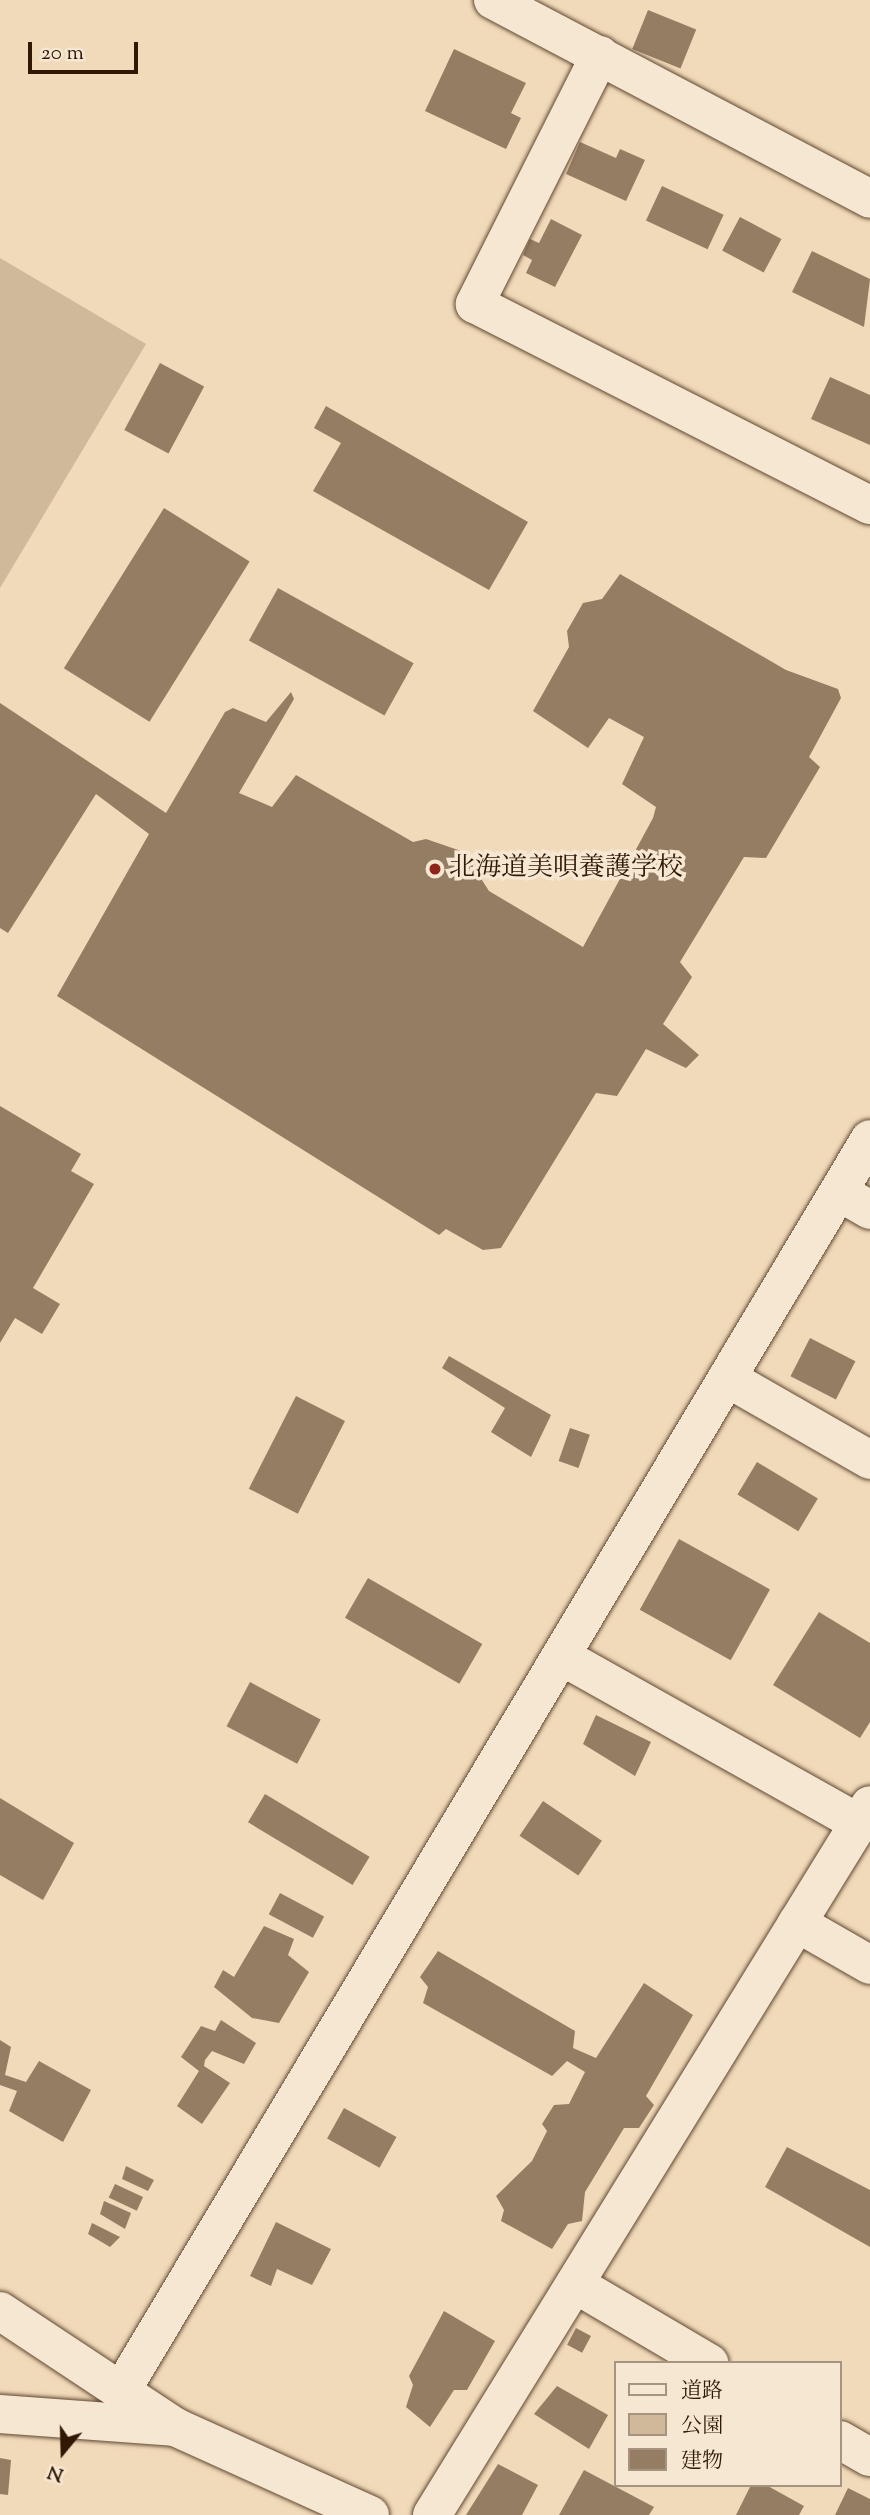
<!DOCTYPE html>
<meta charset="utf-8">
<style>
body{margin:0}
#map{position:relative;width:870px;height:2515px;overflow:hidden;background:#f1dab9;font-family:"Sorts Mill Goudy","Noto Serif JP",serif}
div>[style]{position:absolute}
.green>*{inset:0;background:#d0b99a}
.building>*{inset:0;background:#947d63;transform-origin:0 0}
.roads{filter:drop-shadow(0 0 2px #604832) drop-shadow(0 0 2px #604832)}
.minor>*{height:38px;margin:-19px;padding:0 19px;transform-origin:19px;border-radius:19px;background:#f6e7d2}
.dots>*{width:19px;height:19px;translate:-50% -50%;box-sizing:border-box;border:4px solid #f6e7d2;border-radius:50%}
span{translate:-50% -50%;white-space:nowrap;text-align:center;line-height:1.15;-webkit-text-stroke:7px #f6e7d2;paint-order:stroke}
.poi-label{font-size:26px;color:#301805}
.left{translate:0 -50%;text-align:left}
.legend{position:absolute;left:614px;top:2361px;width:228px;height:126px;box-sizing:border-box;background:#f6e7d2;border:2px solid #a79480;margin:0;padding:9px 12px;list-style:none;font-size:21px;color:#301805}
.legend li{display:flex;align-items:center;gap:14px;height:35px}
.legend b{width:35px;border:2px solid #a79480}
.north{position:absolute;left:28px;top:2417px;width:70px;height:70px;-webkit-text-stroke:5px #f6e7d2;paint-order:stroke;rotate:199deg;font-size:19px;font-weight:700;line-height:28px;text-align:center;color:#301805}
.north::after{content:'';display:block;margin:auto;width:24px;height:32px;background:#301805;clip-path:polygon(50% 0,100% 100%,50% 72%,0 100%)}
.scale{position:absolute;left:28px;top:42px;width:110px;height:32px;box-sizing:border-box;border:4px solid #301805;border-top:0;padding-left:9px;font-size:21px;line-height:24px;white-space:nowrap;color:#301805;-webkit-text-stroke:5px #f6e7d2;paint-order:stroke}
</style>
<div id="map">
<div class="green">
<i style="clip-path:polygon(0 258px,146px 344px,0 588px)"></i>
</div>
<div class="building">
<i style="left:648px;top:10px;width:52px;height:42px;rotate:22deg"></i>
<i style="clip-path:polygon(454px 49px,526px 83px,511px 113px,521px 118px,506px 149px,425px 111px)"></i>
<i style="clip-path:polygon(580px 142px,616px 158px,620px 149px,645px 160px,626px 201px,566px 174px)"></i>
<i style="left:662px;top:186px;width:68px;height:38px;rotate:25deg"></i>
<i style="left:740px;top:217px;width:47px;height:38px;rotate:28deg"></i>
<i style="clip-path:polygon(551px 219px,582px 235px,555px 287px,526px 273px,532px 260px,523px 255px,530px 239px,539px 243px)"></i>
<i style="clip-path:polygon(812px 251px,870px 279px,864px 327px,792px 292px)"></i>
<i style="left:160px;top:363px;width:50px;height:76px;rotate:28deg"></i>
<i style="clip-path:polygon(830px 377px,870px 395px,870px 445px,811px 419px)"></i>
<i style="clip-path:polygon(326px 406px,528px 522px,489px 590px,313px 491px,341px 443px,314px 428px)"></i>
<i style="left:164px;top:508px;width:101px;height:189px;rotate:32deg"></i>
<i style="clip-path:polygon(620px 574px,786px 670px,838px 689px,841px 698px,809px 757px,820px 767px,766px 858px,744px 857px,680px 962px,692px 977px,663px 1024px,699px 1055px,686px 1068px,646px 1049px,617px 1096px,596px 1093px,501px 1248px,483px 1250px,446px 1229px,439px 1235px,57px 996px,149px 834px,96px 794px,8px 933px,0 928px,0 703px,166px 813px,225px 712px,233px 708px,266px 722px,291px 692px,294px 699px,239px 793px,272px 807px,296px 775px,413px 842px,426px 839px,464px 852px,489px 891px,583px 947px,653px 818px,656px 807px,622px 784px,644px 737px,609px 718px,588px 748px,533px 711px,569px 647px,567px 631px,583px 603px,602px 599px)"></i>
<i style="left:278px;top:588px;width:155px;height:60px;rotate:29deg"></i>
<i style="clip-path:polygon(0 1106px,81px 1154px,71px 1171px,94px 1184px,33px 1288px,60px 1304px,42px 1334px,15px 1318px,0 1343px)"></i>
<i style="left:810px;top:1338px;width:51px;height:43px;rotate:27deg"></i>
<i style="clip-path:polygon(449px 1356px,551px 1415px,531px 1457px,491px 1432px,505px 1408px,442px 1368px)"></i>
<i style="left:296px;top:1396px;width:55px;height:104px;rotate:27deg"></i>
<i style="left:570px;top:1428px;width:21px;height:35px;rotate:19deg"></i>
<i style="left:757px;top:1462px;width:71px;height:38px;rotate:31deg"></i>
<i style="left:679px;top:1539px;width:104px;height:81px;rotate:29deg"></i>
<i style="left:368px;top:1578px;width:132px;height:46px;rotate:30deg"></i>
<i style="clip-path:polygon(819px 1612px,870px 1643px,870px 1722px,860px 1738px,773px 1685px)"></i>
<i style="left:250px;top:1682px;width:80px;height:50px;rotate:28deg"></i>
<i style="clip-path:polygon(596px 1715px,651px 1742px,635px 1776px,583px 1744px)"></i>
<i style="left:265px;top:1794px;width:122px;height:33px;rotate:31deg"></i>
<i style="clip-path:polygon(0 1798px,74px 1843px,43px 1900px,0 1875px)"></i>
<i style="left:543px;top:1801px;width:71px;height:42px;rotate:34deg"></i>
<i style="left:280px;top:1893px;width:50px;height:24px;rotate:28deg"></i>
<i style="clip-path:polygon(264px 1926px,294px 1939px,288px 1955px,309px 1972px,279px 2023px,252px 2018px,214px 1987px,223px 1970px,234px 1977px)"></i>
<i style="clip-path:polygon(438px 1951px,575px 2031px,573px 2048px,596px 2058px,644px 1983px,693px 2015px,646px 2096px,654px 2105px,639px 2128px,624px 2128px,585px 2192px,582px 2221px,568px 2224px,552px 2249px,501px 2221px,504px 2210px,496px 2196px,532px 2161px,547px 2131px,542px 2124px,554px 2105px,569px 2104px,585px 2072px,567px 2061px,552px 2076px,423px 2003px,428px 1987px,420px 1977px)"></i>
<i style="clip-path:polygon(221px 2020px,256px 2043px,244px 2064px,212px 2051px,205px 2060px,204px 2066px,230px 2083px,202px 2124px,177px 2106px,199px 2071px,181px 2057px,201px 2026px,215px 2031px)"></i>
<i style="clip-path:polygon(0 2040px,11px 2047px,5px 2075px,26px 2082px,39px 2061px,91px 2090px,63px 2142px,9px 2111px,17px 2091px,0 2085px)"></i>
<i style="left:344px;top:2108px;width:60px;height:35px;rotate:29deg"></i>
<i style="clip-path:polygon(787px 2147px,870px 2190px,870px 2247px,765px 2187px)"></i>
<i style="clip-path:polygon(126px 2166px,154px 2180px,148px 2191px,122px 2179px)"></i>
<i style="left:115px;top:2184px;width:31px;height:15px;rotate:25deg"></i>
<i style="clip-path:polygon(104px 2201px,131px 2213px,125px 2229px,100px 2214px)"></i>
<i style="clip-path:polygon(276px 2222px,331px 2249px,312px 2285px,277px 2269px,271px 2286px,250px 2276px)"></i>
<i style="clip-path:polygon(92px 2223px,120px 2237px,110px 2247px,88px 2234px)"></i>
<i style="clip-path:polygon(444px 2311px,495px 2341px,467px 2390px,454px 2390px,430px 2427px,406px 2407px,413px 2385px,409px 2376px)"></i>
<i style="left:576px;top:2328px;width:17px;height:19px;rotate:28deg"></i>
<i style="clip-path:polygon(557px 2386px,608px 2415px,589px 2449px,534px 2414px)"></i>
<i style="clip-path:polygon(0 2458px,11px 2460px,8px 2495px,0 2494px)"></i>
<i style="clip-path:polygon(498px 2464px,538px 2485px,522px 2515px,466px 2515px)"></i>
<i style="clip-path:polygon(584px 2470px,654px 2507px,649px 2515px,559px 2515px)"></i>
<i style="clip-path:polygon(751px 2485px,766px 2485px,804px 2506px,799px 2515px,736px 2515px)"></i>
<i style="clip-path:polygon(848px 2488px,870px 2499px,870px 2515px,835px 2515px)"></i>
</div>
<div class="roads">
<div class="minor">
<i style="left:493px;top:0;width:426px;rotate:27.8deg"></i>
<i style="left:600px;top:55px;width:279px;rotate:116.7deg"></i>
<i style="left:475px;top:304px;width:443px;rotate:27deg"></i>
<i style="left:839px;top:1192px;width:36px;rotate:30deg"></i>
<i style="left:727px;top:1378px;width:165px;rotate:29.8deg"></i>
<i style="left:561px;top:1656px;width:342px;rotate:29.3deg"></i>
<i style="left:797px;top:1923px;width:84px;rotate:29.9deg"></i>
<i style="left:575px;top:2284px;width:156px;rotate:30.5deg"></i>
<i style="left:0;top:2311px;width:210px;rotate:33.5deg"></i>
<i style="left:175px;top:2427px;width:214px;rotate:24.3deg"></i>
<i style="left:123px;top:2388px;width:1455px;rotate:-59.12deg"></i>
<i style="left:0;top:2414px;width:175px;rotate:4.2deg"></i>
<i style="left:840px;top:2440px;width:34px;rotate:30deg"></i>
<i style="left:432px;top:2515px;width:834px;rotate:-58.33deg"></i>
</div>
</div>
<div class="dots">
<i style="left:435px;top:869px;background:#8f2418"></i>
</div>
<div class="poi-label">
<span class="left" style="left:449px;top:869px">北海道美唄養護学校</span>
</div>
<ul class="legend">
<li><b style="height:9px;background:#f6e7d2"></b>道路</li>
<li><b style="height:19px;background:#d0b99a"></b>公園</li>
<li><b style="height:19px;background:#947d63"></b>建物</li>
</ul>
<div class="north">N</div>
<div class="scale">20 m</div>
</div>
